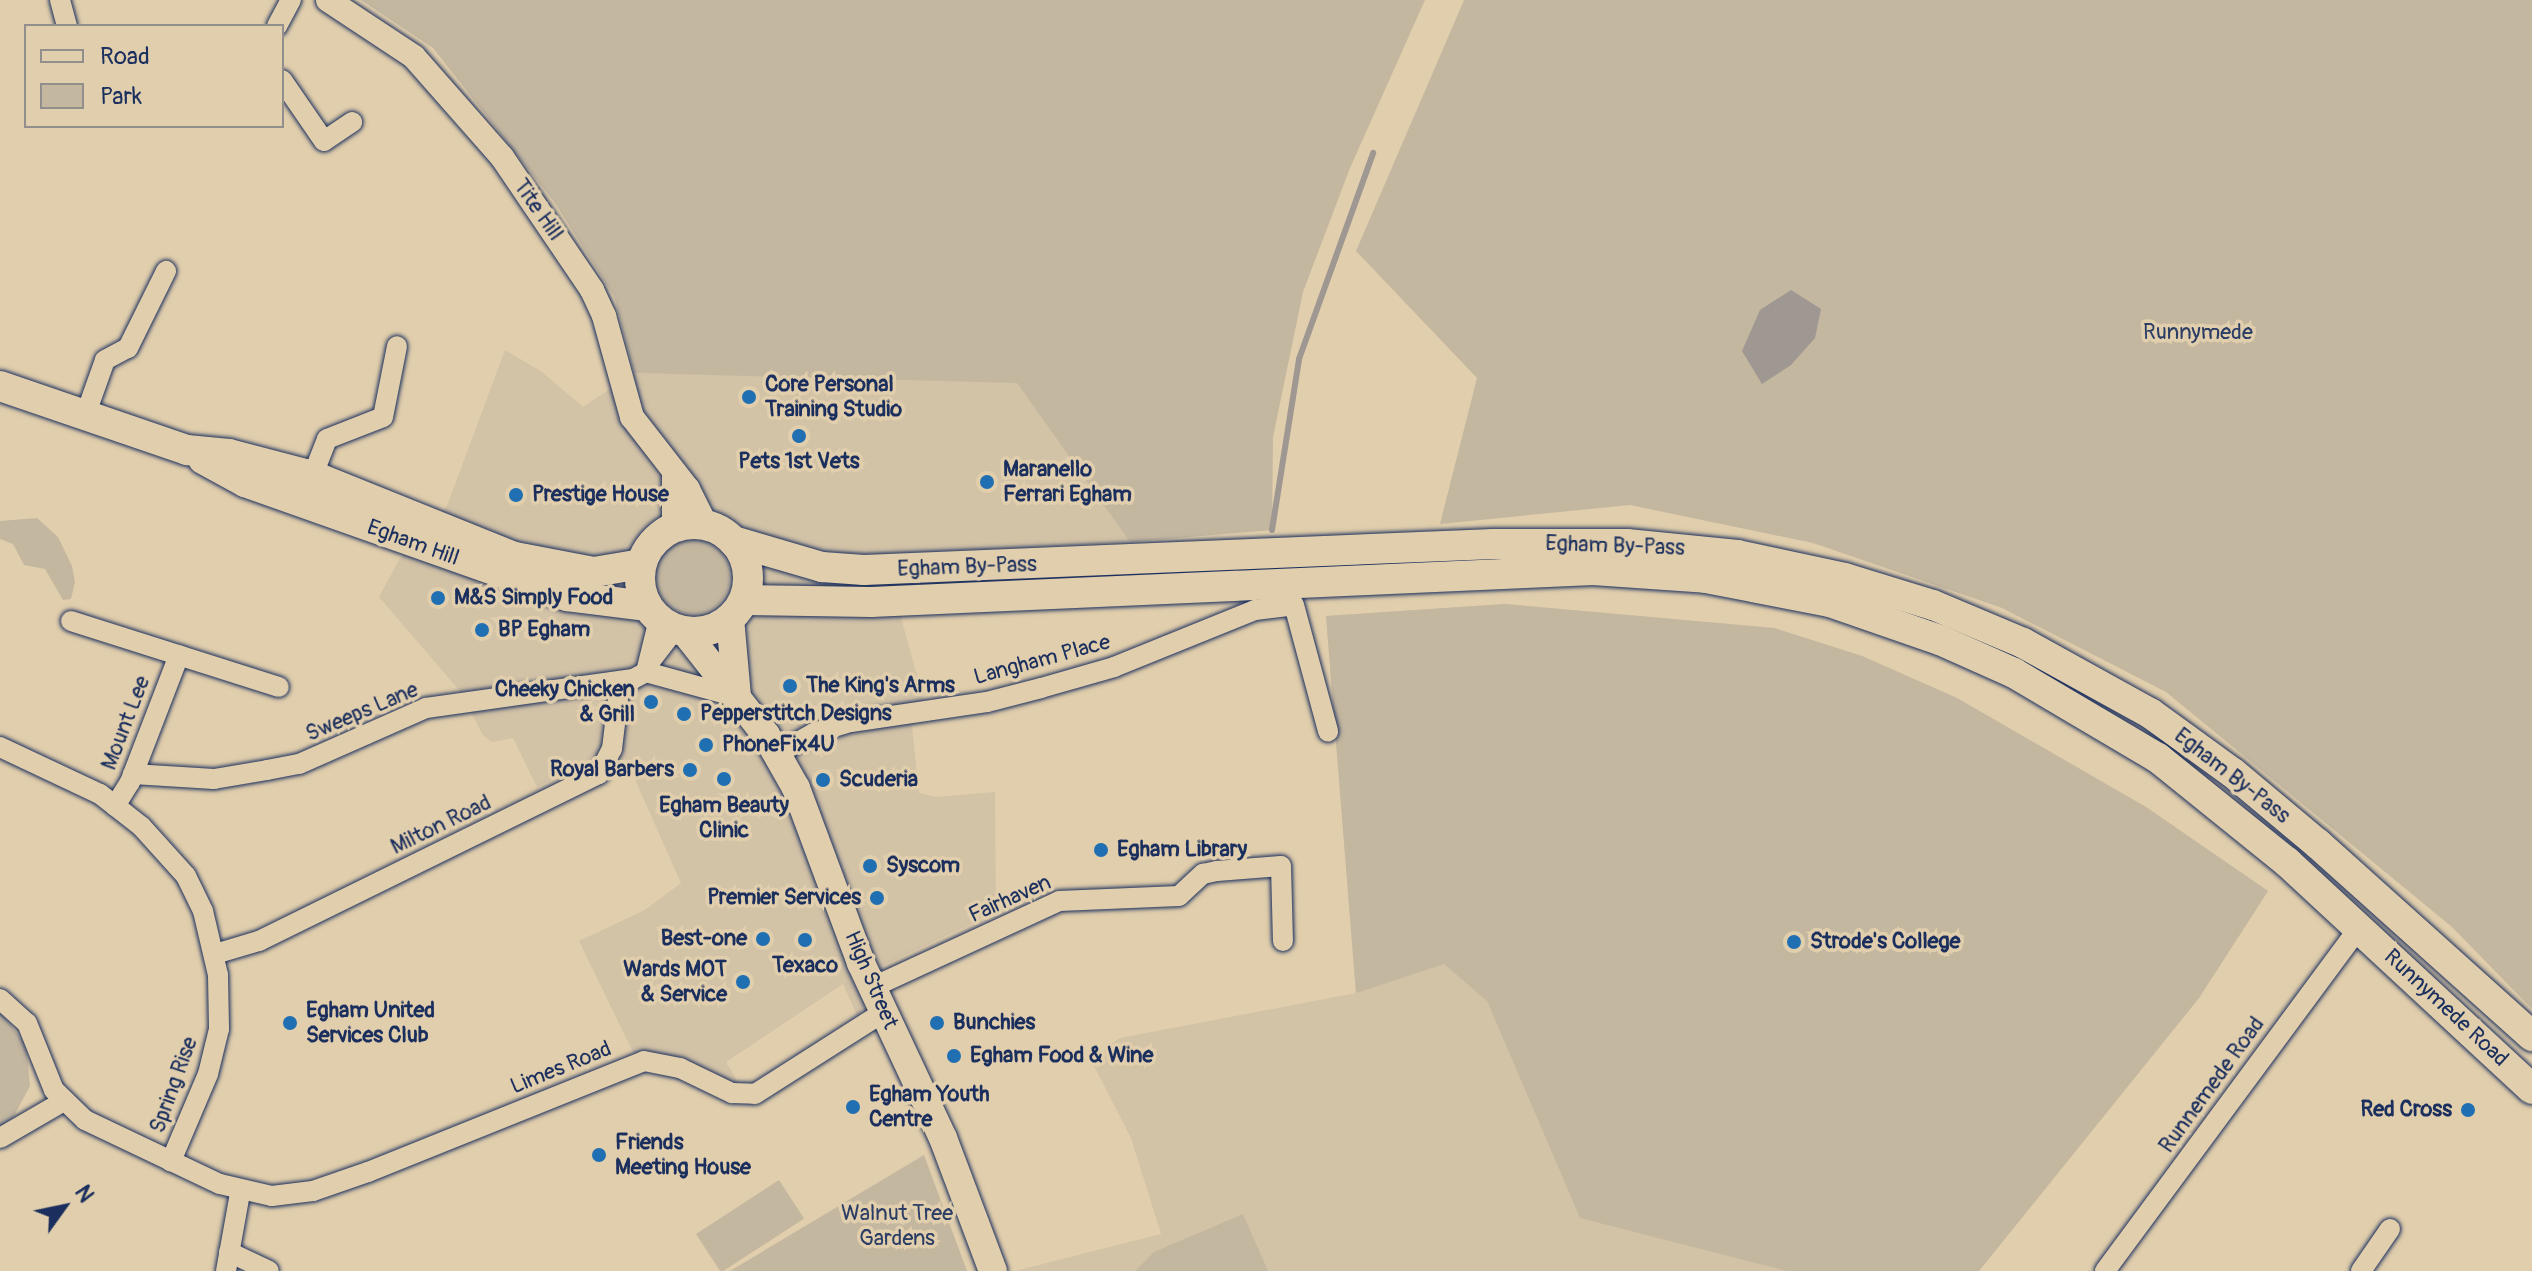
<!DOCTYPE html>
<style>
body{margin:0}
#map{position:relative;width:2532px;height:1271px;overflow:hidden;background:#e1ceac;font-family:Pangolin,sans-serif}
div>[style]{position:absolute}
.built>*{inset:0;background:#d2c2a6}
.green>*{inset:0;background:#c4b7a0;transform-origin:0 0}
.round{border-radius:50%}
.water>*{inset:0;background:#9e9792}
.stream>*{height:6px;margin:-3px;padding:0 3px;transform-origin:3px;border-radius:3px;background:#9e9792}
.roads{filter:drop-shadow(0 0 2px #1b2f5e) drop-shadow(0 0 2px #1b2f5e)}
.minor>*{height:20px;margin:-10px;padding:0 10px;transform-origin:10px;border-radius:10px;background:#e1ceac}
.tertiary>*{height:24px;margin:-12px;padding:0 12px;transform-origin:12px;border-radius:12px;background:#e1ceac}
.secondary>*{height:28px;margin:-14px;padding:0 14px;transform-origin:14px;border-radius:14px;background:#e1ceac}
.primary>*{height:30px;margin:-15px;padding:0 15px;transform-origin:15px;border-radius:15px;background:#e1ceac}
.primary>.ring{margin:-15px;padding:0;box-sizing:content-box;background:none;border:30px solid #e1ceac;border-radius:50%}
.dots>*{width:22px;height:22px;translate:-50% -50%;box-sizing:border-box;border:4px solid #e1ceac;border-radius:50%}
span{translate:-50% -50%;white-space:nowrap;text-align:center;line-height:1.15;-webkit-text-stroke:7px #e1ceac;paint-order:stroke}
.street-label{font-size:22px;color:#1b2f5e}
.park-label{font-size:22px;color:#2c3d65}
.poi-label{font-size:22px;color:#1b2f5e;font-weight:700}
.left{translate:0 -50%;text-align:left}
.right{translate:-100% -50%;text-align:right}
.legend{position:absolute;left:24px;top:24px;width:260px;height:104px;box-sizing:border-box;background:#e1ceac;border:2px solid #928e8d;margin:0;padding:10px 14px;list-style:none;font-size:24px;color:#1b2f5e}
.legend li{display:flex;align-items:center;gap:16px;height:40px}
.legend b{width:40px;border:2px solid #928e8d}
.north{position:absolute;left:24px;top:1167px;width:80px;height:80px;-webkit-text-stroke:6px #e1ceac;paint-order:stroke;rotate:57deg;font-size:22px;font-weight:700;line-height:32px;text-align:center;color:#1b2f5e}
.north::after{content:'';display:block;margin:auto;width:28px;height:36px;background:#1b2f5e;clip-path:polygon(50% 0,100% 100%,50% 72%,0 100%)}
</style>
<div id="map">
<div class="built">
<i style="clip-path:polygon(505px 350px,542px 372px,583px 407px,634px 373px,1017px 382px,1130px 542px,891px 554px,903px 625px,928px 715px,912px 726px,919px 793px,936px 797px,995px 792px,996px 912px,884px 965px,858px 1018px,843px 984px,726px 1062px,741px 1087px,633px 1052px,579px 941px,645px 910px,681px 883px,633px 775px,592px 760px,537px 787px,513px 738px,492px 742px,483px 735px,460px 691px,379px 597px,399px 560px,447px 506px)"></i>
<i style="clip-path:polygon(1505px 604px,1774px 628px,1862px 656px,1957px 698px,2146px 807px,2268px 891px,2199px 998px,1979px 1271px,1015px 1271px,1161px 1234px,1131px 1138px,1090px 1058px,1120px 1038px,1356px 993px,1326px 616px)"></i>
</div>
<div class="green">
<i style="clip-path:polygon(361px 0,1425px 0,1350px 168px,1303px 292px,1273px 437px,1272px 530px,1130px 542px,1017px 383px,634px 373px,614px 296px,555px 203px,433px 48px)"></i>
<i style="clip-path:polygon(1464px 0,2532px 0,2532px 1009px,2452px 927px,2166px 692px,2002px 608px,1813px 543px,1630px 505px,1440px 524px,1477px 378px,1356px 251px)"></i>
<i style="clip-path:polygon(37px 518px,58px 537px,72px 566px,75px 582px,71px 599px,63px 600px,45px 569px,24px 565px,13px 544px,0 539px,0 521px)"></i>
<i class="round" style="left:656px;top:540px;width:74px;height:74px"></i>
<i style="clip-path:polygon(1505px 604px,1774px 628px,1862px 656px,1957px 698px,2146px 807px,2268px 891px,2199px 998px,1979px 1271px,1787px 1271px,1580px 1218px,1487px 1001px,1444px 964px,1356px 993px,1326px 616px)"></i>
<i style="clip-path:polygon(0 1011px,26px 1045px,30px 1086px,14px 1116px,0 1127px)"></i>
<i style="clip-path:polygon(924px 1155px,967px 1271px,730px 1271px)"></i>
<i style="left:779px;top:1180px;width:46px;height:99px;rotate:57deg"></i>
<i style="clip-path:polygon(1243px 1214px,1268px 1271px,1135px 1271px,1154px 1252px)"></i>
</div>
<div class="water">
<i style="clip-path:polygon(1791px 290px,1821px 309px,1815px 338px,1791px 365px,1762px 384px,1742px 351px,1760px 310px)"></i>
</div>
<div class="stream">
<i style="left:1272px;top:530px;width:173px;rotate:-81deg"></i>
<i style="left:1299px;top:359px;width:219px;rotate:-70.2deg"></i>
</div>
<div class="roads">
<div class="minor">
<i style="left:60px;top:0;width:27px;rotate:75deg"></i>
<i style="left:277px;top:26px;width:30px;rotate:-62deg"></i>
<i style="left:282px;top:80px;width:74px;rotate:55.5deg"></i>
<i style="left:324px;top:141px;width:34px;rotate:-34deg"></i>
<i style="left:85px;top:416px;width:59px;rotate:-70.3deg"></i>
<i style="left:105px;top:360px;width:26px;rotate:-28deg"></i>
<i style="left:128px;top:348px;width:86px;rotate:-63.7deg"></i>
<i style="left:309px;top:485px;width:49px;rotate:-68.6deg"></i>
<i style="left:327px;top:439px;width:60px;rotate:-21.4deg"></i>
<i style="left:383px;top:417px;width:72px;rotate:-78.8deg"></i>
<i style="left:71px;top:621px;width:218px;rotate:17.6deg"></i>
<i style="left:649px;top:663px;width:43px;rotate:-52.6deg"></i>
<i style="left:646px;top:672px;width:94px;rotate:15.4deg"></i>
<i style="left:0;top:747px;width:110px;rotate:25.2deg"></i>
<i style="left:100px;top:794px;width:52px;rotate:38deg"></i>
<i style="left:141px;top:826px;width:67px;rotate:48deg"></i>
<i style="left:186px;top:876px;width:39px;rotate:64deg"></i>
<i style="left:203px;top:911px;width:66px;rotate:76.8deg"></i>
<i style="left:218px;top:975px;width:54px;rotate:88.9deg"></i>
<i style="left:219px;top:1029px;width:46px;rotate:103.7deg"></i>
<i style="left:208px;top:1074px;width:95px;rotate:113deg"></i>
<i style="left:777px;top:754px;width:43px;rotate:-29.6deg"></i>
<i style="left:814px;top:733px;width:39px;rotate:-17deg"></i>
<i style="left:851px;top:722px;width:137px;rotate:-8.4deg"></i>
<i style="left:987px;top:702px;width:56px;rotate:-14.5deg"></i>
<i style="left:1041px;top:688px;width:76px;rotate:-16deg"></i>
<i style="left:1114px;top:667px;width:152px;rotate:-22deg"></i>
<i style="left:1255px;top:610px;width:39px;rotate:-7deg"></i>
<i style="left:1294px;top:605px;width:131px;rotate:74.9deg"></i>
<i style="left:133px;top:774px;width:81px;rotate:3.5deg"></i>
<i style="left:214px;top:779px;width:54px;rotate:-9.6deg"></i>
<i style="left:267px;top:770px;width:33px;rotate:-11deg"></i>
<i style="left:299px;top:764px;width:139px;rotate:-23.8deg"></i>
<i style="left:426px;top:708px;width:209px;rotate:-8deg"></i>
<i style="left:633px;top:679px;width:15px;rotate:-28deg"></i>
<i style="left:646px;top:672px;width:55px;rotate:-76.2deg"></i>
<i style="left:115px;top:806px;width:28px;rotate:-58deg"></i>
<i style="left:130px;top:782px;width:136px;rotate:-68.9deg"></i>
<i style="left:215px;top:954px;width:46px;rotate:-16.5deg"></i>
<i style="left:259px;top:941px;width:379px;rotate:-26.2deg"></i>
<i style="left:599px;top:774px;width:28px;rotate:-63deg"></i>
<i style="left:612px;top:749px;width:67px;rotate:-83.2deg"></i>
<i style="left:871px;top:988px;width:207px;rotate:-24.8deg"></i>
<i style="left:1059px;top:901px;width:120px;rotate:-2.4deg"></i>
<i style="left:1179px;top:896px;width:33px;rotate:-43deg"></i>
<i style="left:1203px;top:874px;width:14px;rotate:-12deg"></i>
<i style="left:1217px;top:871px;width:64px;rotate:-4.5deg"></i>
<i style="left:1281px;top:866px;width:75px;rotate:88.5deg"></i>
<i style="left:0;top:999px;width:36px;rotate:42deg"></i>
<i style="left:27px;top:1023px;width:72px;rotate:68.1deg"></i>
<i style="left:54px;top:1090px;width:43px;rotate:44.1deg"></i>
<i style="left:85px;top:1120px;width:149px;rotate:25.4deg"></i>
<i style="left:220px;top:1184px;width:53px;rotate:13deg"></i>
<i style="left:272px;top:1196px;width:41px;rotate:-7deg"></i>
<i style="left:313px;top:1191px;width:58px;rotate:-19.1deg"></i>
<i style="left:368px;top:1172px;width:297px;rotate:-21.9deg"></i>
<i style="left:644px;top:1061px;width:37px;rotate:11deg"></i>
<i style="left:680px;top:1068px;width:58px;rotate:25.7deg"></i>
<i style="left:732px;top:1093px;width:23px;rotate:2deg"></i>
<i style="left:755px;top:1094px;width:151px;rotate:-32.5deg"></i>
<i style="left:0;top:1138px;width:72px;rotate:-30.1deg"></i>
<i style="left:229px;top:1252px;width:44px;rotate:25.4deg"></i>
<i style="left:226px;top:1271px;width:79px;rotate:-79.8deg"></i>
<i style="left:2105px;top:1271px;width:427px;rotate:-53.5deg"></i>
<i style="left:2361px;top:1271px;width:51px;rotate:-55.4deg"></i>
</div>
<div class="tertiary">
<i style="left:328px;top:0;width:103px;rotate:33.5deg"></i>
<i style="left:414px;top:57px;width:133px;rotate:48.7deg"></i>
<i style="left:502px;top:157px;width:161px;rotate:55.9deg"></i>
<i style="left:592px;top:290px;width:29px;rotate:65deg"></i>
<i style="left:604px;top:316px;width:105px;rotate:74.5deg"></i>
<i style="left:632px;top:417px;width:91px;rotate:52.1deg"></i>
<i style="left:688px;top:489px;width:40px;rotate:63.4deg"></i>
<i style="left:674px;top:473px;width:54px;rotate:90deg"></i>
</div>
<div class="secondary">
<i style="left:730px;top:618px;width:79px;rotate:84.9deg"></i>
<i style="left:685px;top:632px;width:131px;rotate:51.8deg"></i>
<i style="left:766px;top:735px;width:61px;rotate:60.5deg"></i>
<i style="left:796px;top:788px;width:187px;rotate:69.6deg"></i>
<i style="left:861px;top:963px;width:193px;rotate:64.9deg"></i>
<i style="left:943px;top:1138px;width:142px;rotate:69.4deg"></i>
</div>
<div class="primary">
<i style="left:0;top:386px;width:198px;rotate:18.9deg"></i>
<i style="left:187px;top:450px;width:42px;rotate:5.4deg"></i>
<i style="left:229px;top:454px;width:87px;rotate:14.7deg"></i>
<i style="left:313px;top:476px;width:218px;rotate:21.9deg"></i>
<i style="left:515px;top:557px;width:80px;rotate:10.8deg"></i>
<i style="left:594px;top:572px;width:48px;rotate:-9.7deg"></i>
<i style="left:203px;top:459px;width:48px;rotate:28.7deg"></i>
<i style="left:245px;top:482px;width:342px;rotate:19.5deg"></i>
<i style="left:567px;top:596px;width:81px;rotate:7.1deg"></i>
<i class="ring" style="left:640px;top:524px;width:78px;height:78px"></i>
<i style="left:733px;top:541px;width:93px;rotate:16.3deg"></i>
<i style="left:822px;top:567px;width:42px;rotate:4.1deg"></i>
<i style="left:864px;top:570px;width:630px;rotate:-2.37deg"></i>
<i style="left:1493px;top:544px;width:134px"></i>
<i style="left:1627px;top:544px;width:111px;rotate:5.7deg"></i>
<i style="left:1737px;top:555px;width:110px;rotate:12deg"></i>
<i style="left:1845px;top:578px;width:92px;rotate:17.1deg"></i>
<i style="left:1933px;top:605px;width:98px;rotate:22.9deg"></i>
<i style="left:2023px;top:643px;width:145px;rotate:28.9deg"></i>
<i style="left:2150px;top:713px;width:102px;rotate:35.9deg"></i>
<i style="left:2233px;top:773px;width:111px;rotate:39.9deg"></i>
<i style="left:2318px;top:844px;width:288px;rotate:41.9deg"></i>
<i style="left:744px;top:600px;width:127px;rotate:0.9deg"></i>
<i style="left:871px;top:602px;width:723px;rotate:-2.54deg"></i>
<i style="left:1593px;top:570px;width:113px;rotate:4deg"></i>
<i style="left:1706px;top:578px;width:126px;rotate:11deg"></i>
<i style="left:1830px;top:602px;width:116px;rotate:19.1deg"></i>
<i style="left:1940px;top:640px;width:81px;rotate:24deg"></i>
<i style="left:2014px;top:673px;width:167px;rotate:30.6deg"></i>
<i style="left:2158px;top:758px;width:166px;rotate:38.9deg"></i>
<i style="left:2287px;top:862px;width:334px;rotate:42.8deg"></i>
</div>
</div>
<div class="dots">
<i style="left:749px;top:397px;background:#1f6fb2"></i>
<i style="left:799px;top:436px;background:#1f6fb2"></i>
<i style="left:987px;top:482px;background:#1f6fb2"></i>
<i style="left:516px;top:495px;background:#1f6fb2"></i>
<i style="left:438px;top:598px;background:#1f6fb2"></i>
<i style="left:482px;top:630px;background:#1f6fb2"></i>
<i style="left:790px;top:686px;background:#1f6fb2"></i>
<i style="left:651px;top:702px;background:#1f6fb2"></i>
<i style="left:684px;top:714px;background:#1f6fb2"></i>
<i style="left:706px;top:745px;background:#1f6fb2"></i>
<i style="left:690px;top:770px;background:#1f6fb2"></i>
<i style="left:724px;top:779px;background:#1f6fb2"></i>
<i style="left:823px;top:780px;background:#1f6fb2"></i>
<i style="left:1101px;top:850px;background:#1f6fb2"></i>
<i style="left:870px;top:866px;background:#1f6fb2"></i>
<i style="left:877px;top:898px;background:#1f6fb2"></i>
<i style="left:763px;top:939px;background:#1f6fb2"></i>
<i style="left:805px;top:940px;background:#1f6fb2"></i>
<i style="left:1794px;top:942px;background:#1f6fb2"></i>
<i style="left:743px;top:982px;background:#1f6fb2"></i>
<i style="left:290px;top:1023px;background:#1f6fb2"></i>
<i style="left:937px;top:1023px;background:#1f6fb2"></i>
<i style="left:954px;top:1056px;background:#1f6fb2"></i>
<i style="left:853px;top:1107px;background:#1f6fb2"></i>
<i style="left:2468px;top:1110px;background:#1f6fb2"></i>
<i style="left:599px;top:1155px;background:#1f6fb2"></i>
</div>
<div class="street-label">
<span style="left:538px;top:210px;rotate:55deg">Tite Hill</span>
<span style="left:413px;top:543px;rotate:20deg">Egham Hill</span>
<span style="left:1615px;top:546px;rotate:2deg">Egham By-Pass</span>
<span style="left:967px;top:567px;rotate:-2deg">Egham By-Pass</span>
<span style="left:1042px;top:660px;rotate:-15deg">Langham Place</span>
<span style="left:362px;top:712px;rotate:-23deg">Sweeps Lane</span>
<span style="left:126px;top:723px;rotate:-69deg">Mount Lee</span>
<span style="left:2232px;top:776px;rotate:38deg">Egham By-Pass</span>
<span style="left:441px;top:825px;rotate:-26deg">Milton Road</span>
<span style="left:1010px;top:899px;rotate:-24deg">Fairhaven</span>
<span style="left:871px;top:980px;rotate:67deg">High Street</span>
<span style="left:2446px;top:1008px;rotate:43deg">Runnymede Road</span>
<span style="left:561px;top:1068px;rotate:-22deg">Limes Road</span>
<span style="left:174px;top:1085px;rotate:-70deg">Spring Rise</span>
<span style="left:2212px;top:1085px;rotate:-54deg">Runnemede Road</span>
</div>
<div class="park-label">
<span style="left:2198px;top:333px">Runnymede</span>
<span style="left:897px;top:1226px">Walnut Tree<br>Gardens</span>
</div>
<div class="poi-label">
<span class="left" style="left:765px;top:397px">Core Personal<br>Training Studio</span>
<span style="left:799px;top:462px">Pets 1st Vets</span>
<span class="left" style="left:1003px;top:482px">Maranello<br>Ferrari Egham</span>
<span class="left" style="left:532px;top:495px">Prestige House</span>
<span class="left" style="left:454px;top:598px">M&amp;S Simply Food</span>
<span class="left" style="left:498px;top:630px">BP Egham</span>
<span class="left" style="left:806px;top:686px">The King's Arms</span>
<span class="right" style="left:635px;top:702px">Cheeky Chicken<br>&amp; Grill</span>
<span class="left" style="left:700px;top:714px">Pepperstitch Designs</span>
<span class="left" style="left:722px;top:745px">PhoneFix4U</span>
<span class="right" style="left:674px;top:770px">Royal Barbers</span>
<span class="left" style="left:839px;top:780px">Scuderia</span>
<span style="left:724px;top:818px">Egham Beauty<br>Clinic</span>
<span class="left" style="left:1117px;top:850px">Egham Library</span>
<span class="left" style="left:886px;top:866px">Syscom</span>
<span class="right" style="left:861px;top:898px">Premier Services</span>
<span class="right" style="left:747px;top:939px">Best-one</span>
<span class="left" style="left:1810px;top:942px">Strode's College</span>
<span style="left:805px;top:966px">Texaco</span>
<span class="right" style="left:727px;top:982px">Wards MOT<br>&amp; Service</span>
<span class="left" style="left:306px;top:1023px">Egham United<br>Services Club</span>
<span class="left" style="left:953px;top:1023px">Bunchies</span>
<span class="left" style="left:970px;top:1056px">Egham Food &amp; Wine</span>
<span class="left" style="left:869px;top:1107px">Egham Youth<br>Centre</span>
<span class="right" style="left:2452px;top:1110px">Red Cross</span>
<span class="left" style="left:615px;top:1155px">Friends<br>Meeting House</span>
</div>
<ul class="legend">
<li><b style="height:10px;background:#e1ceac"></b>Road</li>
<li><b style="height:22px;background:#c4b7a0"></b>Park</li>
</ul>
<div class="north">N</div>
</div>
